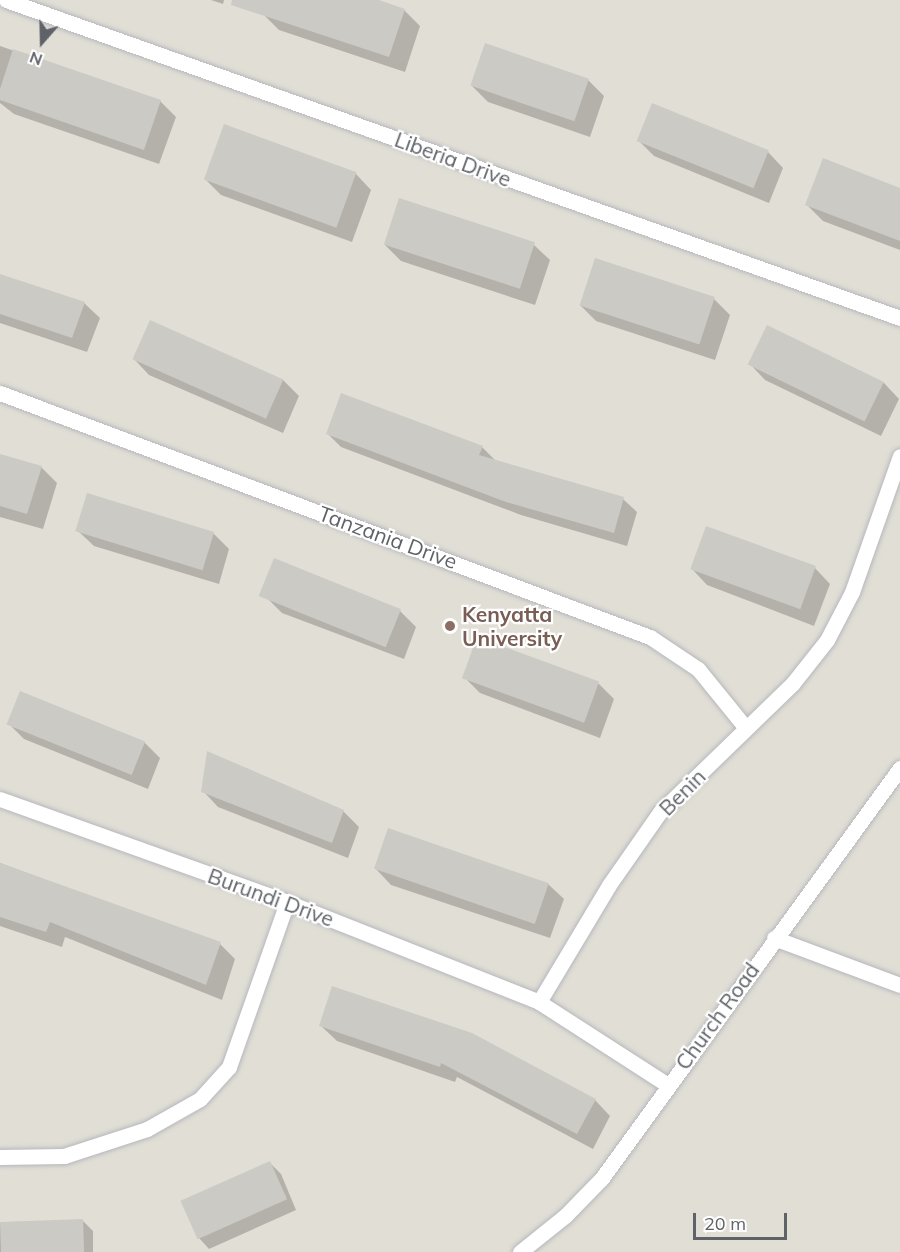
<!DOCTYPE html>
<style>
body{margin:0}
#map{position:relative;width:900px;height:1252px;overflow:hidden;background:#f1efe8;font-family:Mulish,sans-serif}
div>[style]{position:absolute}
.education>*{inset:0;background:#e1ded6;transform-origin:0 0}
.shadow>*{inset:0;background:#0003}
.building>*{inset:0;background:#cccac5;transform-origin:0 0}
.roads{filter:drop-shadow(0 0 2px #b5b8bc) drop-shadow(0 0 2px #b5b8bc)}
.service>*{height:15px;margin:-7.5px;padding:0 7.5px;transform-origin:7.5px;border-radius:7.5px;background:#fff}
.dots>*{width:16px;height:16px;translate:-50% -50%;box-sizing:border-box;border:3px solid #fff;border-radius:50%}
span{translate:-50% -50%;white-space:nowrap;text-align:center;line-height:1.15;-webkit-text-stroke:4.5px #fff;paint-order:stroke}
.street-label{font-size:21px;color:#5f6368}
.education-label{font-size:21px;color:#785e54;font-weight:700}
.left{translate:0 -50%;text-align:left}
.north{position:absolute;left:12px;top:12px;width:60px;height:60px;-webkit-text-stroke:4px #fff;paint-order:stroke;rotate:200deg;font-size:16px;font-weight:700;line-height:24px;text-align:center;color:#5f6368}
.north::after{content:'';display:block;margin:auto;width:21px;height:27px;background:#5f6368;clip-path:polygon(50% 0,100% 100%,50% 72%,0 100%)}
.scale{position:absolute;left:693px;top:1213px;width:94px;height:27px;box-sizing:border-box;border:3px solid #5f6368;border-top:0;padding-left:8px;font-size:18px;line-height:21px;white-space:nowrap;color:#5f6368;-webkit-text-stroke:4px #fff;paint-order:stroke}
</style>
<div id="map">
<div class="education">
<i style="left:0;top:0;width:900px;height:1252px"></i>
</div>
<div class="shadow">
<i style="clip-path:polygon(211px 0,224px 0,223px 4px)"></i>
<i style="clip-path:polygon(268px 0,374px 0,404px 10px,420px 26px,405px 72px,279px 30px,263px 14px)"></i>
<i style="clip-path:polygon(0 46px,160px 101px,176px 117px,159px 164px,14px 114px,0 103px)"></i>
<i style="clip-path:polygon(588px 80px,604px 96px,590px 137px,488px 102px,472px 86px)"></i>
<i style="clip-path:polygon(653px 105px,768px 152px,783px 168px,769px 203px,654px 156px,639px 141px)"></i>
<i style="clip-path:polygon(356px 174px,371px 190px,352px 242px,221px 195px,205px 179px)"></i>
<i style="clip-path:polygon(900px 189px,900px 250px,823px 221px,807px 205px)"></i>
<i style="clip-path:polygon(400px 200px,534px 245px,550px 260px,535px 305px,401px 261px,385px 245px)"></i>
<i style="clip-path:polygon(0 276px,84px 303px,100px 318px,87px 352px,0 323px)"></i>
<i style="clip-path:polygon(714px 299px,730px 315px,715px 360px,596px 321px,580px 305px)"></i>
<i style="clip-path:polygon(767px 327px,884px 383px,899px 399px,881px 436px,765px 380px,750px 364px)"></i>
<i style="clip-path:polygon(134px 359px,283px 380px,299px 396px,283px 433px,149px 375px)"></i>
<i style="clip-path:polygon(327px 433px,482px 447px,496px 461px,623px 499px,637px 512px,627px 546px,521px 515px,341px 447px)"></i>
<i style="clip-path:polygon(0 455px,41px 467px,57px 483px,43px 529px,0 517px)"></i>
<i style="clip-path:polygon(78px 531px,213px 533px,229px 549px,219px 584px,94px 546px)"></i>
<i style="clip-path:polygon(815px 568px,830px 584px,814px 626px,707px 585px,692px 569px)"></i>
<i style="clip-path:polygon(266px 597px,400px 611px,416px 627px,404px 659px,282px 613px)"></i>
<i style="clip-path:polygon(464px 677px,598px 683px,614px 699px,600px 738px,480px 693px)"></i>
<i style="clip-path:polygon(8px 723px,144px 742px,160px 758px,148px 789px,24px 739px)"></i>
<i style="clip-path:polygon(203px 791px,343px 811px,359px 827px,348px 858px,218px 807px)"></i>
<i style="clip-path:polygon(0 863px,220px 944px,235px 959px,222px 1000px,65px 937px,62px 947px,0 926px)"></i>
<i style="clip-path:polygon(376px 869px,548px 884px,564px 899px,550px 938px,391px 885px)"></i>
<i style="clip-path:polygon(321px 1026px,595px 1100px,610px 1116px,593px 1149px,457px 1077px,455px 1082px,337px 1041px)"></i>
<i style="clip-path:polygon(270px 1163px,281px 1174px,296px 1210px,209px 1249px,199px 1238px)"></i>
<i style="clip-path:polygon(82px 1220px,93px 1231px,93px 1252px,0 1252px,0 1223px)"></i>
</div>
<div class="building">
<i style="clip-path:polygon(232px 0,379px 0,405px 9px,389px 57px,231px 5px)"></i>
<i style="left:485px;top:43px;width:110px;height:45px;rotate:19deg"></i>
<i style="clip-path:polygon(13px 49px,161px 100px,144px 150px,0 100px,0 89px)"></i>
<i style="left:652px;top:103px;width:126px;height:41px;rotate:22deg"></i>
<i style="left:224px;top:124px;width:141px;height:59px;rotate:20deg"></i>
<i style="clip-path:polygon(823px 158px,900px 188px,900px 241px,805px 205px)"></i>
<i style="left:399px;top:198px;width:143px;height:49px;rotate:18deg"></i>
<i style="left:595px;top:258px;width:126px;height:50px;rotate:18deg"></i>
<i style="clip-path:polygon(0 274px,85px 302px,72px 338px,0 314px)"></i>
<i style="left:150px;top:320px;width:146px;height:43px;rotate:24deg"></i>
<i style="left:767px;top:325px;width:130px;height:44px;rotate:26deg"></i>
<i style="clip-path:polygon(341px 393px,483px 446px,479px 455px,624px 497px,614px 533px,506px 502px,326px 434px)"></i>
<i style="clip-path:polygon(0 454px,42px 466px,27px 514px,0 506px)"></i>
<i style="left:87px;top:493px;width:133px;height:40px;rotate:17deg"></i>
<i style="left:706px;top:526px;width:117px;height:46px;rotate:20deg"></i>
<i style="left:274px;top:558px;width:137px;height:41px;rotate:22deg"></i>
<i style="left:477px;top:637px;width:130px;height:44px;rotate:20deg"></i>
<i style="left:20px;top:691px;width:135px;height:36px;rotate:22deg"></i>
<i style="clip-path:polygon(207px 751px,344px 810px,332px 843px,201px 792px)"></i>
<i style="left:388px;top:828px;width:170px;height:43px;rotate:19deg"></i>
<i style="clip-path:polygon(0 863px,221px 942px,206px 985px,50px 922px,46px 932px,0 917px)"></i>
<i style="clip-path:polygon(332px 986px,472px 1033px,596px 1099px,577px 1134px,441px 1063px,440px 1067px,319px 1026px)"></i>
<i style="left:270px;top:1161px;width:42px;height:98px;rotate:66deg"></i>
<i style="left:83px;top:1219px;width:33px;height:83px;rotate:88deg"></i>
</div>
<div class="roads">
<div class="service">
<i style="left:6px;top:0;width:949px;rotate:19.58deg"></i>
<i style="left:0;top:393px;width:694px;rotate:20.58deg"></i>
<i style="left:650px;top:637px;width:58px;rotate:33.7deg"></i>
<i style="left:698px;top:669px;width:76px;rotate:50.9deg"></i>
<i style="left:0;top:799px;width:305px;rotate:19.7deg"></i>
<i style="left:287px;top:902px;width:271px;rotate:21.6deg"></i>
<i style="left:539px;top:1002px;width:153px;rotate:32.8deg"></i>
<i style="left:774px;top:938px;width:134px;rotate:20.5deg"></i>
<i style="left:539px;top:1002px;width:136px;rotate:-59.1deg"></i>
<i style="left:609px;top:885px;width:89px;rotate:-55.1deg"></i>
<i style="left:660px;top:812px;width:185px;rotate:-44.1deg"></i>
<i style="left:793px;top:683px;width:55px;rotate:-51.7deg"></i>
<i style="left:827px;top:640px;width:54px;rotate:-62.5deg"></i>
<i style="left:852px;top:592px;width:144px;rotate:-70.6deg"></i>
<i style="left:0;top:1157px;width:64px;rotate:-0.9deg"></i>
<i style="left:64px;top:1156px;width:87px;rotate:-18deg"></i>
<i style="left:147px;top:1129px;width:61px;rotate:-29.5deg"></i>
<i style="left:200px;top:1099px;width:43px;rotate:-47.8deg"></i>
<i style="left:229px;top:1067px;width:175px;rotate:-70.6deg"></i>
<i style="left:520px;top:1252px;width:59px;rotate:-38.8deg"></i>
<i style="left:566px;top:1215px;width:52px;rotate:-45.8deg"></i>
<i style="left:602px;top:1178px;width:507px;rotate:-53.99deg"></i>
</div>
</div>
<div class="dots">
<i style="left:450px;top:626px;background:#8d6e63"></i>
</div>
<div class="street-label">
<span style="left:453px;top:159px;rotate:20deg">Liberia Drive</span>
<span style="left:388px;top:537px;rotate:20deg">Tanzania Drive</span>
<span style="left:682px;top:792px;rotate:-45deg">Benin</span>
<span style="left:271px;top:897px;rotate:20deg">Burundi Drive</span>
<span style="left:717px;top:1016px;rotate:-54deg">Church Road</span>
</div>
<div class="education-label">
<span class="left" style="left:462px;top:626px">Kenyatta<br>University</span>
</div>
<div class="north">N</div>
<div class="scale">20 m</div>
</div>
